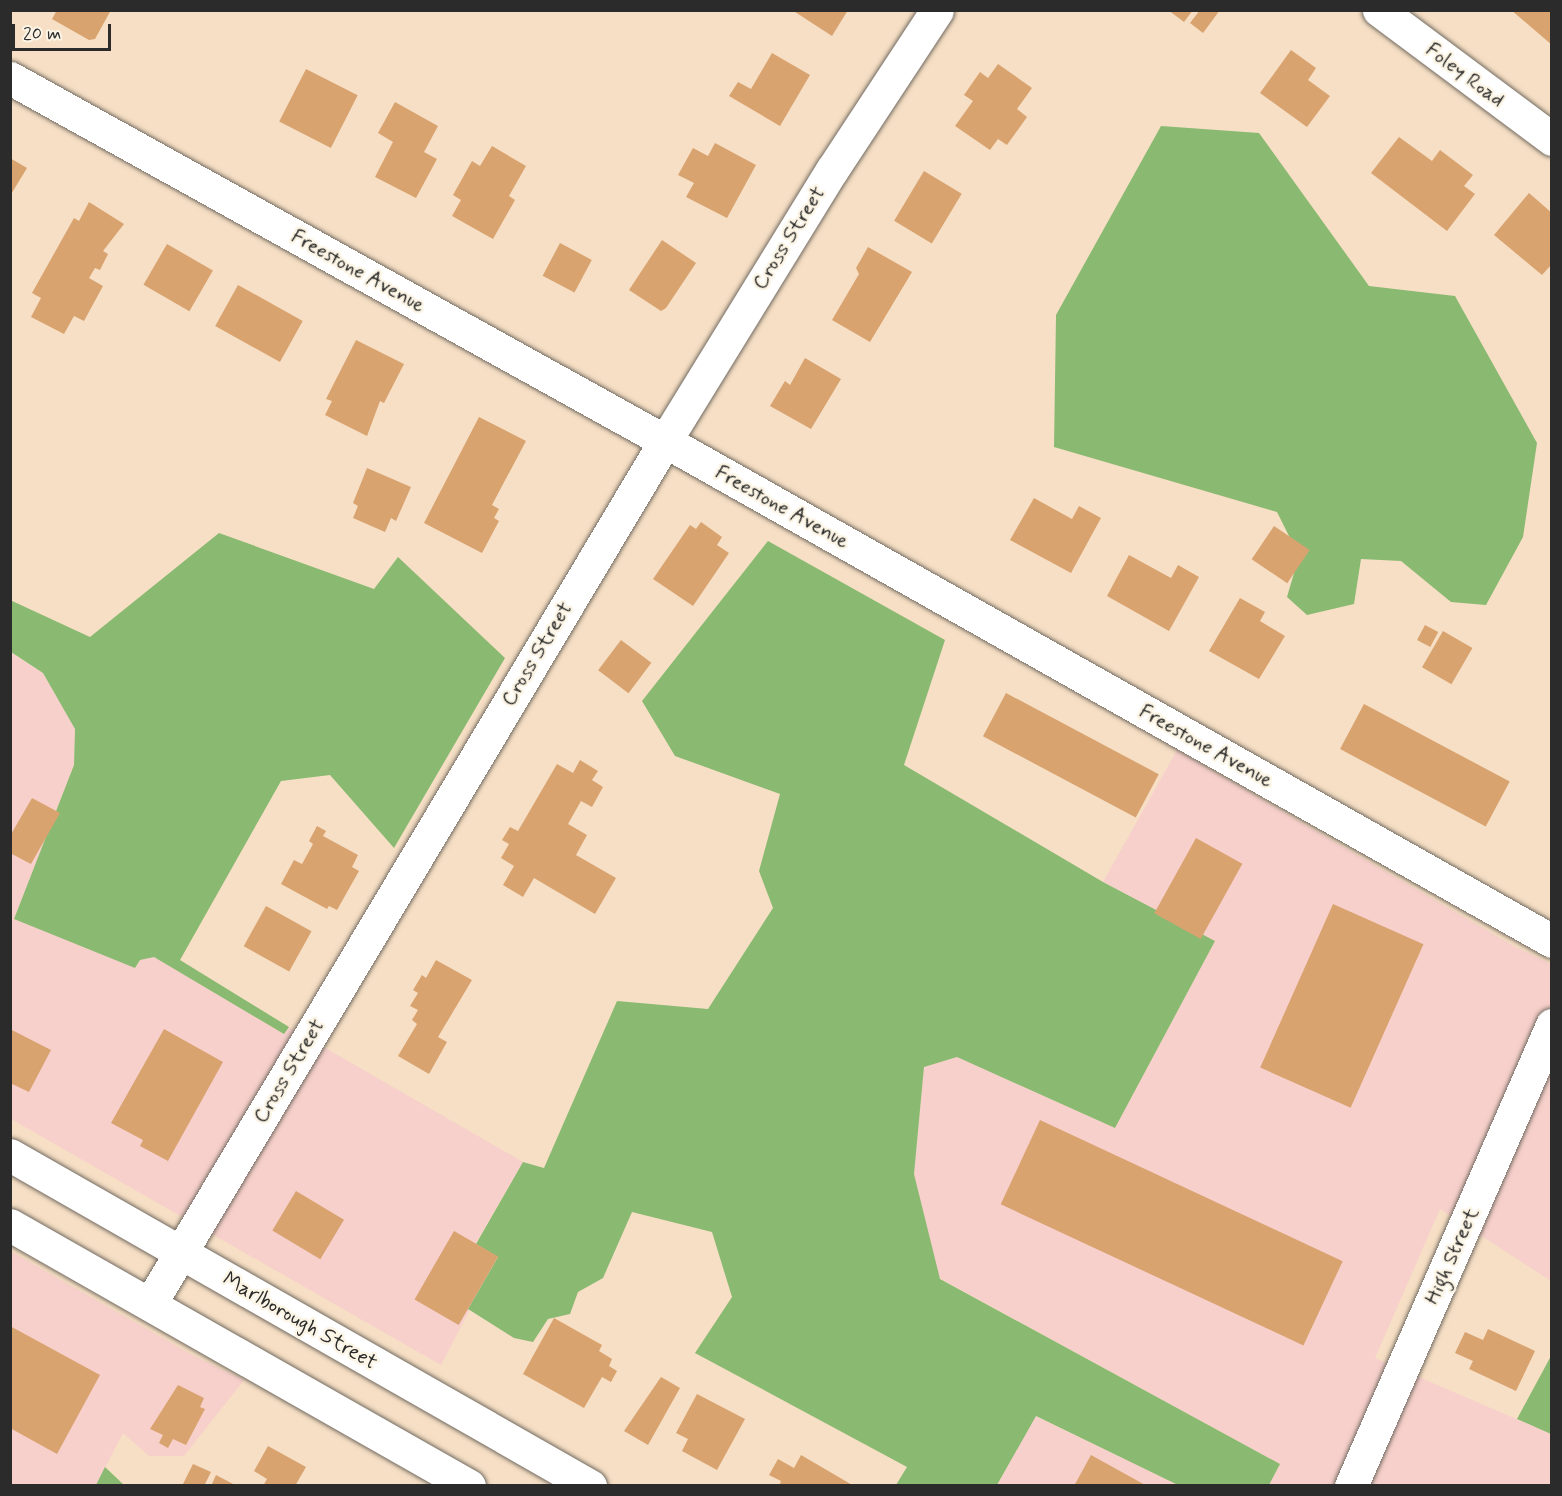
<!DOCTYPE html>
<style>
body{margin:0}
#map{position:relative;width:1562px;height:1496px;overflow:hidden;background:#f6dfc4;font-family:Mynerve,sans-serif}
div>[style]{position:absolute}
.built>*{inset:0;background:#f7d0cb}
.forest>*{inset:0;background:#8ab972}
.building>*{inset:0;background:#d9a370;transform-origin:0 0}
.roads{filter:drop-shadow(0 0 2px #726a61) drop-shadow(0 0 2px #726a61)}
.minor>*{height:33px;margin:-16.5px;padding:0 16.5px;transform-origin:16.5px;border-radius:16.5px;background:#fff}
.tertiary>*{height:33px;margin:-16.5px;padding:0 16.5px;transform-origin:16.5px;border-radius:16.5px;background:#fff}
.trunk>*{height:33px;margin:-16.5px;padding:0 16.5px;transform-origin:16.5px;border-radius:16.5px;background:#fff}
span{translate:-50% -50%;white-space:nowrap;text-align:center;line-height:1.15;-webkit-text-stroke:5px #fcf5e5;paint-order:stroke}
.street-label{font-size:21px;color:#2b2b2b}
.frame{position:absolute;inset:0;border:12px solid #2b2b2b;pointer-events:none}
.scale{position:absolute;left:12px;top:24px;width:99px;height:27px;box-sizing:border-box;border:3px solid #2b2b2b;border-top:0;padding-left:8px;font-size:18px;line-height:21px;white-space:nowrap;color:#2b2b2b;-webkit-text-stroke:4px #fcf5e5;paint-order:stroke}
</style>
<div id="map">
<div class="built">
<i style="clip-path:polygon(10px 652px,43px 673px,75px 729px,74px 765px,14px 919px,136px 968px,140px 960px,154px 957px,284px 1034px,289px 1027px,523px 1162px,476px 1243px,498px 1256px,441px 1365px,11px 1119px)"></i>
<i style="clip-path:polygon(1177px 750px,1517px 948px,1551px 964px,1551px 1281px,1440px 1209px,1375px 1358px,1551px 1434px,1551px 1485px,1269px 1485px,1280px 1464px,939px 1278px,914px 1174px,924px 1067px,957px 1057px,1115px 1128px,1215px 941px,1103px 882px)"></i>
<i style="clip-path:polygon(10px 1251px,194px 1356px,244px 1380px,184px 1456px,149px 1456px,123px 1433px,96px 1485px,11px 1485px)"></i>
<i style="clip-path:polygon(1035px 1416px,1178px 1485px,997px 1486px)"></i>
</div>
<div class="forest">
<i style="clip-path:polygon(1161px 126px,1259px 133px,1369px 286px,1455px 296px,1537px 443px,1523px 537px,1486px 605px,1451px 602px,1401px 561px,1361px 559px,1354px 604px,1307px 615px,1287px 597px,1299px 556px,1277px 512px,1054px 447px,1056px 315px)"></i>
<i style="clip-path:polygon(219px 533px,374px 589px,398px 557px,505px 658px,394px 848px,330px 775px,281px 781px,180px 960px,289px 1027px,284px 1034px,154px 957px,140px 960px,135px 968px,14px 919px,74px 765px,75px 729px,43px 673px,11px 652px,10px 600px,90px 637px)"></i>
<i style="clip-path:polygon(768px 541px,945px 640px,904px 765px,1103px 882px,1215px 941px,1115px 1128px,957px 1057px,924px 1067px,914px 1174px,940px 1279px,1280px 1464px,1269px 1485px,1178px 1485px,1036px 1416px,997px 1485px,896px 1485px,907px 1467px,695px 1353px,732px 1297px,712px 1232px,632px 1212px,603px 1278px,578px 1292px,570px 1314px,548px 1319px,533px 1342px,514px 1338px,468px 1309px,498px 1257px,476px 1244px,523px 1162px,544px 1168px,617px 1001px,708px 1009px,773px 908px,759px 871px,780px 794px,675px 756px,642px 701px)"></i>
<i style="clip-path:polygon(1551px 1356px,1551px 1434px,1517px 1419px)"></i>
<i style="clip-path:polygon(105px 1467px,124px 1485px,96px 1485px)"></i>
</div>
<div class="building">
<i style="clip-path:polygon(57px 10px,111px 10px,95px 39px,89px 40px,52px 19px)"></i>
<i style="clip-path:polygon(792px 10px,848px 10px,832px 36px)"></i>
<i style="clip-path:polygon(1168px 10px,1193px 10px,1184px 22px)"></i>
<i style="clip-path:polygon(1200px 10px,1220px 10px,1203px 33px,1190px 23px)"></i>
<i style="clip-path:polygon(1511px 10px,1552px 10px,1552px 45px)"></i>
<i style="clip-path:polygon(1291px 50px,1316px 68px,1308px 80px,1330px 96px,1307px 127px,1260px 93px)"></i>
<i style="clip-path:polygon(772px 53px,810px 75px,780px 126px,729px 96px,738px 82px,751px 89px)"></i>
<i style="clip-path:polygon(998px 64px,1032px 88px,1017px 109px,1027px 117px,1007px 145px,998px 139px,990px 150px,955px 126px,973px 101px,964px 95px,980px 72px,988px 78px)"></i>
<i style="left:306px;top:69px;width:58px;height:59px;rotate:27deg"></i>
<i style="clip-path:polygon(395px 102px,438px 126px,424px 152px,437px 159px,416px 198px,375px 177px,393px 142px,378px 133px)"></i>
<i style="clip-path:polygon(1399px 137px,1432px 161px,1440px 150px,1473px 175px,1464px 186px,1475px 194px,1447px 231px,1371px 173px)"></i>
<i style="clip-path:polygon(715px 143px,756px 165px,727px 218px,686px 197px,694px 183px,678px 175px,693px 148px,708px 156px)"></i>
<i style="clip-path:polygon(492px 146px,526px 166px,509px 196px,515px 200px,493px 239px,452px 216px,461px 200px,453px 195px,472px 161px,480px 166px)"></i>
<i style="clip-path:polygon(10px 158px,27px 168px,10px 196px)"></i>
<i style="left:924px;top:171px;width:44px;height:58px;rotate:31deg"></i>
<i style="clip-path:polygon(1529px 193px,1552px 213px,1552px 264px,1542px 275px,1494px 235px)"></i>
<i style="clip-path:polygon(89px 202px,124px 224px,103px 251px,108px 254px,100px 270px,95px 268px,89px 278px,103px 286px,84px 321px,74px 316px,64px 334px,31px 317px,41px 298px,32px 293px,74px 218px,79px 221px)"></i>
<i style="clip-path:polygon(662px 240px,696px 263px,666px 308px,661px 311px,629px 290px)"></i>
<i style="left:560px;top:243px;width:36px;height:37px;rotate:28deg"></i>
<i style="left:167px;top:244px;width:53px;height:47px;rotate:30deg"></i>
<i style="clip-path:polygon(868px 247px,912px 272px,870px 342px,832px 320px,859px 274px,856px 268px)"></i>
<i style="left:238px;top:285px;width:74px;height:47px;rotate:29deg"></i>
<i style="clip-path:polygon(356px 340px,404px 364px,384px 403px,380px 401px,367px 436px,325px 415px,332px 401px,326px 399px)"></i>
<i style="clip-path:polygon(805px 358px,841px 379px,811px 429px,770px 406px,785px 381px,790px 385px)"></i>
<i style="clip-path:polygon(479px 417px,526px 441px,492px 505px,499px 509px,494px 518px,499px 521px,482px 553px,424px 523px)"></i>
<i style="clip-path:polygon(367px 468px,411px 487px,396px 521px,391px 518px,385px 532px,353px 518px,358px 506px,353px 503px)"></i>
<i style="clip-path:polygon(1034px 498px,1072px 519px,1079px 506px,1101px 518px,1071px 573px,1010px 540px)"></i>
<i style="clip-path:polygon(701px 522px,722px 537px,717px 545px,729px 553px,693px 606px,653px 579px,690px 525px,696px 529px)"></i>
<i style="left:1274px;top:526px;width:43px;height:40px;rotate:34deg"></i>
<i style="clip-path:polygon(1129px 555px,1171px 578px,1178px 565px,1199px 577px,1169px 631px,1107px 596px)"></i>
<i style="clip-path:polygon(1240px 598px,1265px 612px,1260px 621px,1285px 636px,1259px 679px,1209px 651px)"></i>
<i style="left:1425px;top:625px;width:15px;height:17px;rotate:28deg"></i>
<i style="left:1443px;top:631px;width:34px;height:42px;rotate:30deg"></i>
<i style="left:621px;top:640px;width:38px;height:38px;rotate:37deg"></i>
<i style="left:1006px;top:693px;width:173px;height:49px;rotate:28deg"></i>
<i style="left:1364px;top:704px;width:165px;height:51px;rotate:28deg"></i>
<i style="clip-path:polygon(580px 760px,598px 771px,592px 780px,603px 787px,592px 807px,581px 801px,568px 824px,587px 835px,576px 855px,616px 878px,595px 914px,534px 878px,523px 897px,503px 885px,514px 866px,501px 858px,509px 844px,502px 840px,510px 827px,518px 831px,557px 764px,573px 773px)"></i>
<i style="clip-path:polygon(32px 798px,60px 813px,31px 864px,10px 853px,10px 836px)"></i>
<i style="clip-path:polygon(317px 826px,326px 831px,323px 836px,358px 855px,352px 867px,359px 871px,337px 910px,329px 906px,327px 909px,281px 884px,294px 860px,302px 864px,313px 844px,309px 841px)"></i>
<i style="left:1196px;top:838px;width:53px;height:86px;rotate:29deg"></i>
<i style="left:1333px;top:904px;width:99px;height:179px;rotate:24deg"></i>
<i style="left:266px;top:906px;width:52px;height:46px;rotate:29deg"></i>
<i style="clip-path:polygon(436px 960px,472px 980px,438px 1037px,447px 1042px,429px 1074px,398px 1056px,417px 1024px,412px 1020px,418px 1010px,410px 1006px,418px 993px,413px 990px,422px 975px,426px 978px)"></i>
<i style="clip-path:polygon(10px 1029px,51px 1050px,29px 1092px,10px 1083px)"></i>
<i style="clip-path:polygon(164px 1029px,223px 1062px,168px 1161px,140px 1146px,143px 1140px,111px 1123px)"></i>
<i style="left:1040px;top:1120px;width:334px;height:93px;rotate:25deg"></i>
<i style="left:296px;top:1191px;width:56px;height:46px;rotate:31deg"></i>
<i style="left:454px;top:1231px;width:51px;height:79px;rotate:30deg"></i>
<i style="clip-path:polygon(554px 1318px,602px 1345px,599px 1351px,612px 1359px,609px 1366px,617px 1371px,611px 1382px,602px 1377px,584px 1408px,523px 1374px)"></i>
<i style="clip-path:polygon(10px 1326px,100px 1375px,57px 1454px,10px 1428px)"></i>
<i style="clip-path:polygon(1488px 1329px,1535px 1351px,1516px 1391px,1469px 1369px,1473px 1361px,1455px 1353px,1465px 1332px,1483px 1340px)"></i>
<i style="clip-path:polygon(661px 1377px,680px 1388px,648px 1445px,624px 1431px)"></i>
<i style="clip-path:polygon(178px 1385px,204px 1398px,200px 1407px,205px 1409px,186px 1445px,173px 1439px,168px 1448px,159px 1443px,163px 1435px,150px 1429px)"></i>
<i style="clip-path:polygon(697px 1394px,745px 1419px,717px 1470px,682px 1451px,688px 1439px,676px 1433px)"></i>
<i style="clip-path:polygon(268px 1446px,306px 1467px,295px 1486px,263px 1486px,267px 1479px,254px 1471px)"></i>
<i style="clip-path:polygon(801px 1455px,854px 1486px,779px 1486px,781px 1481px,769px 1475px,778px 1459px,794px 1468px)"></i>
<i style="clip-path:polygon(1091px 1455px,1147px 1486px,1074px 1486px)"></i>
<i style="clip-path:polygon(193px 1464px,211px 1472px,204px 1486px,182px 1486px)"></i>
<i style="clip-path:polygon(216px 1475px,237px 1486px,211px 1486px)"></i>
</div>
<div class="roads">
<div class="minor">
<i style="left:1379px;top:10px;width:216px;rotate:36.7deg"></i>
<i style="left:10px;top:78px;width:749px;rotate:29deg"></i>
<i style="left:665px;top:441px;width:1018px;rotate:29.41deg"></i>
<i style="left:150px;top:1304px;width:1005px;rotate:-59.17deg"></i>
<i style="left:665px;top:441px;width:318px;rotate:-58.4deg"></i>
<i style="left:832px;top:170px;width:191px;rotate:-56.7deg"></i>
</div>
<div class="tertiary">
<i style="left:1351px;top:1486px;width:503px;rotate:-66.44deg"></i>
</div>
<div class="trunk">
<i style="left:10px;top:1155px;width:668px;rotate:29.71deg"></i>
<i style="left:10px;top:1225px;width:528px;rotate:29.62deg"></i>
</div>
</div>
<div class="street-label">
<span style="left:1465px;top:75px;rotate:37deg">Foley Road</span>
<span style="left:789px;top:238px;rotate:-58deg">Cross Street</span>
<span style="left:358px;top:271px;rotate:29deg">Freestone Avenue</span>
<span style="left:782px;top:507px;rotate:29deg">Freestone Avenue</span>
<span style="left:537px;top:654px;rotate:-59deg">Cross Street</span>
<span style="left:1206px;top:746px;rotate:29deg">Freestone Avenue</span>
<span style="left:289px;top:1071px;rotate:-59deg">Cross Street</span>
<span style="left:1452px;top:1256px;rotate:-66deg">High Street</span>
<span style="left:300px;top:1321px;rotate:30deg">Marlborough Street</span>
</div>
<div class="frame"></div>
<div class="scale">20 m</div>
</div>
